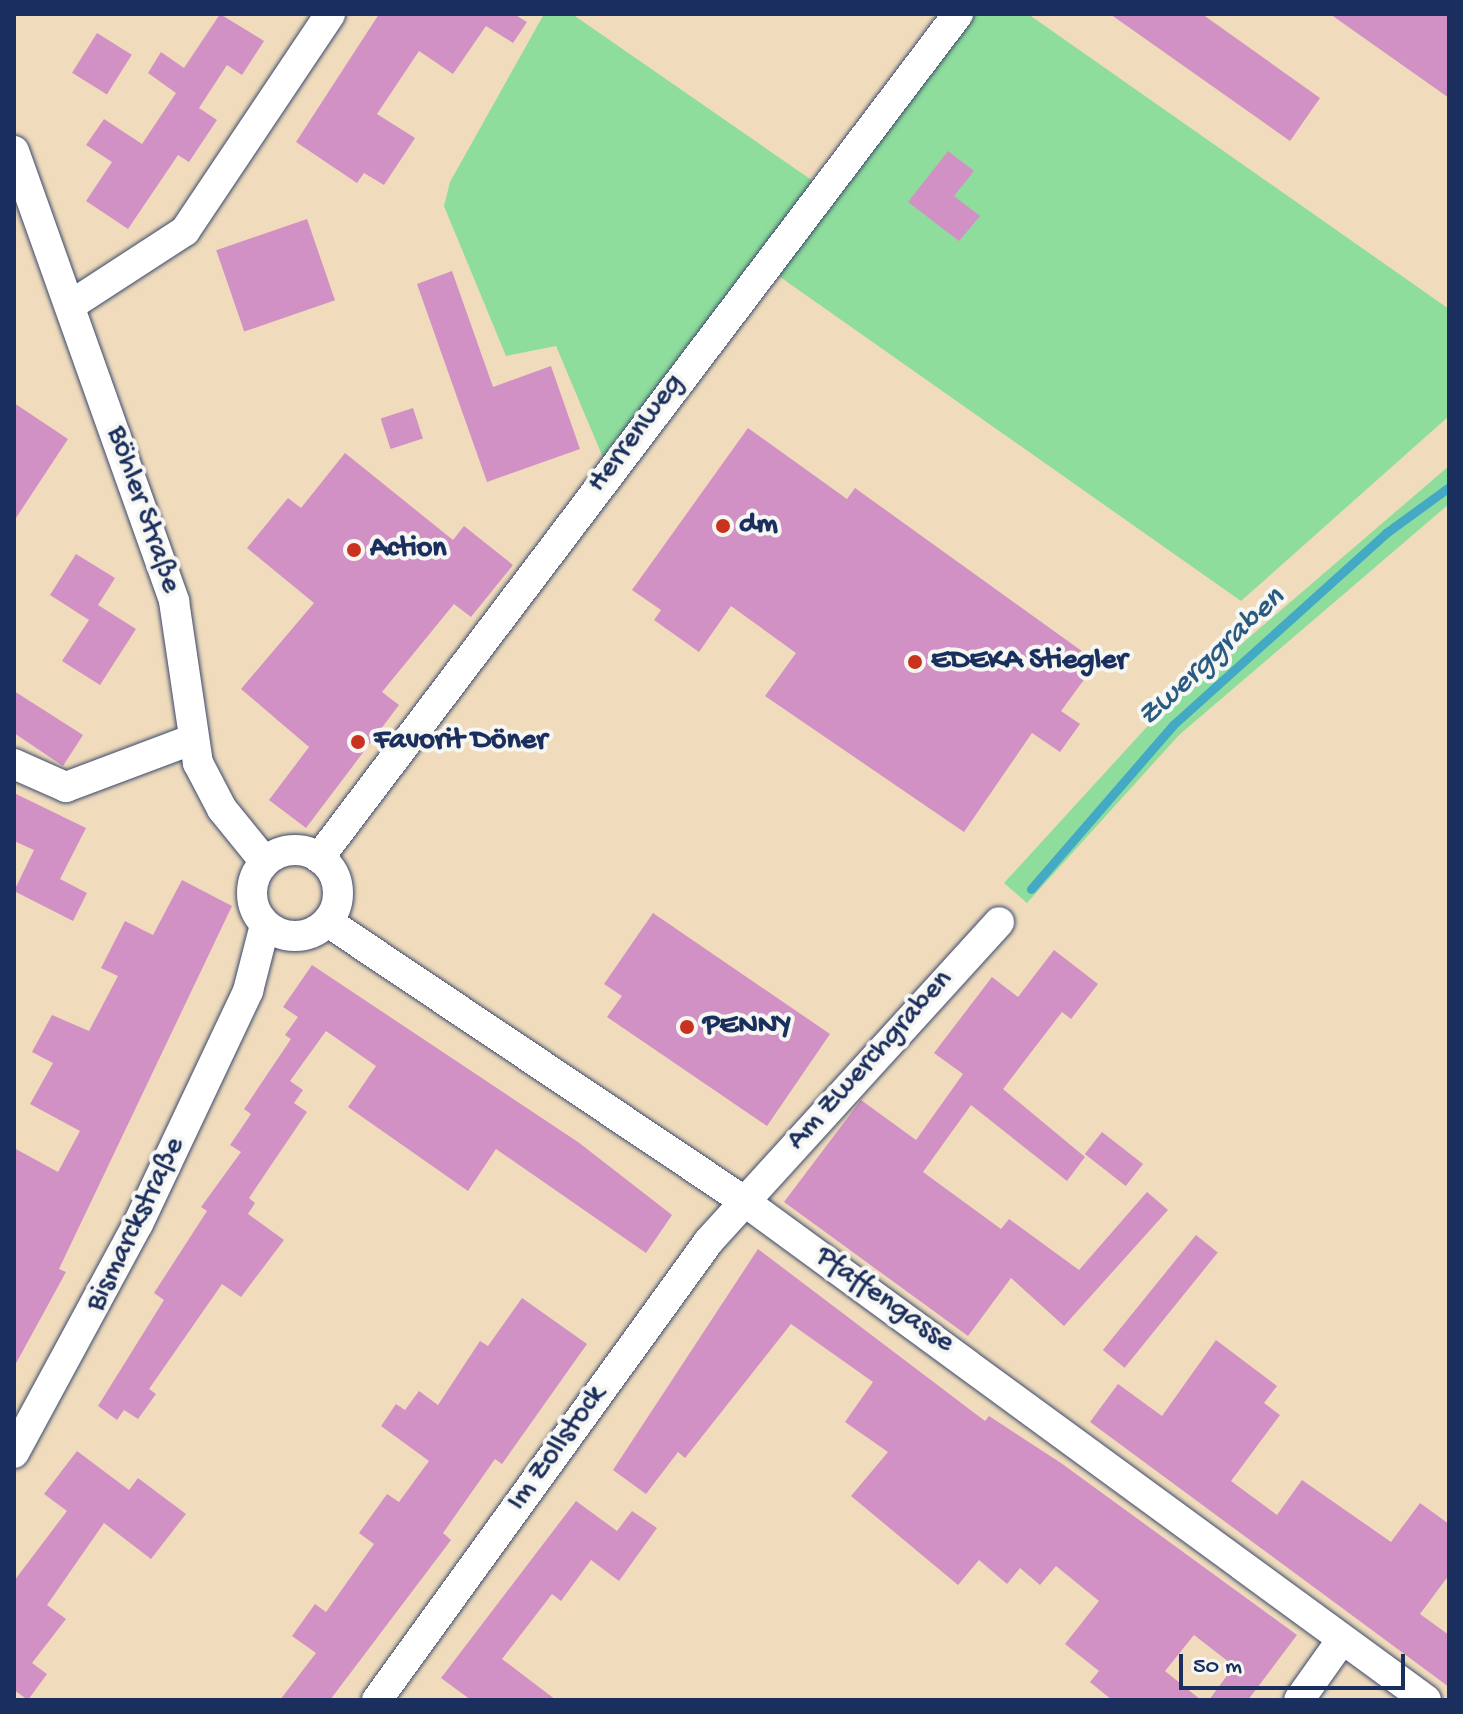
<!DOCTYPE html>
<meta charset="utf-8">
<style>
body{margin:0}
#map{position:relative;width:1463px;height:1714px;overflow:hidden;background:#f0dcbc;font-family:"Gochi Hand",sans-serif}
div>[style]{position:absolute}
.green>*{inset:0;background:#8edd9c}
.stream>*{height:9px;margin:-4.5px;padding:0 4.5px;transform-origin:4.5px;border-radius:4.5px;background:#44a9c4}
.building>*{inset:0;background:#d291c4;transform-origin:0 0}
.roads{filter:drop-shadow(0 0 2px #3b496c) drop-shadow(0 0 2px #3b496c)}
.street>*{height:30px;margin:-15px;padding:0 15px;transform-origin:15px;border-radius:15px;background:#fff}
.street>.ring{margin:-15px;padding:0;box-sizing:content-box;background:none;border:30px solid #fff;border-radius:50%}
.dots>*{width:22px;height:22px;translate:-50% -50%;box-sizing:border-box;border:4px solid #f6f6f2;border-radius:50%}
span{translate:-50% -50%;white-space:nowrap;text-align:center;line-height:1.15;-webkit-text-stroke:8px #f6f6f2;paint-order:stroke}
.street-label{font-size:30px;color:#1b2f5e}
.poi-label{font-size:30px;color:#1b2f5e;font-weight:700}
.left{translate:0 -50%;text-align:left}
.water-label{font-size:32px;color:#295a82;font-style:italic}
.frame{position:absolute;inset:0;border:16px solid #1b2f5e;pointer-events:none}
.scale{position:absolute;left:1179px;top:1654px;width:226px;height:36px;box-sizing:border-box;border:4px solid #1b2f5e;border-top:0;padding-left:10px;font-size:24px;line-height:28px;white-space:nowrap;color:#1b2f5e;-webkit-text-stroke:6px #f6f6f2;paint-order:stroke}
</style>
<div id="map">
<div class="green">
<i style="clip-path:polygon(544px 14px,572px 14px,813px 181px,604px 460px,556px 346px,506px 356px,444px 206px,450px 182px)"></i>
<i style="clip-path:polygon(967px 14px,1028px 14px,1449px 309px,1449px 416px,1241px 601px,773px 272px)"></i>
<i style="clip-path:polygon(1449px 466px,1449px 504px,1179px 735px,1027px 903px,1004px 883px,1155px 718px)"></i>
</div>
<div class="stream">
<i style="left:1031px;top:889px;width:217px;rotate:-49.1deg"></i>
<i style="left:1173px;top:725px;width:287px;rotate:-42deg"></i>
<i style="left:1386px;top:533px;width:78px;rotate:-36.1deg"></i>
</div>
<div class="building">
<i style="clip-path:polygon(220px 14px,264px 41px,242px 75px,227px 65px,199px 108px,217px 120px,189px 162px,178px 155px,128px 229px,86px 201px,112px 162px,86px 145px,104px 119px,142px 144px,176px 93px,148px 73px,161px 52px,184px 68px)"></i>
<i style="clip-path:polygon(379px 14px,514px 14px,527px 22px,513px 43px,486px 26px,453px 74px,419px 51px,377px 114px,415px 138px,384px 185px,364px 173px,357px 183px,296px 142px)"></i>
<i style="clip-path:polygon(1110px 14px,1202px 14px,1320px 98px,1290px 141px)"></i>
<i style="clip-path:polygon(1330px 14px,1449px 14px,1449px 98px)"></i>
<i style="left:97px;top:33px;width:41px;height:47px;rotate:32deg"></i>
<i style="clip-path:polygon(948px 151px,974px 171px,954px 196px,980px 216px,959px 241px,908px 202px)"></i>
<i style="left:307px;top:219px;width:86px;height:96px;rotate:71deg"></i>
<i style="clip-path:polygon(452px 271px,493px 387px,551px 366px,580px 449px,487px 482px,417px 284px)"></i>
<i style="clip-path:polygon(14px 403px,68px 439px,14px 521px)"></i>
<i style="left:413px;top:408px;width:32px;height:34px;rotate:72deg"></i>
<i style="clip-path:polygon(748px 428px,847px 499px,855px 488px,1097px 662px,1061px 711px,1080px 724px,1060px 752px,1032px 733px,964px 832px,765px 696px,796px 653px,731px 606px,699px 652px,654px 620px,661px 610px,632px 590px)"></i>
<i style="clip-path:polygon(345px 453px,453px 540px,464px 526px,513px 565px,471px 617px,454px 604px,382px 692px,399px 705px,306px 828px,269px 800px,309px 747px,241px 689px,314px 603px,247px 548px,288px 498px,301px 508px)"></i>
<i style="clip-path:polygon(76px 554px,115px 578px,98px 605px,136px 629px,100px 685px,62px 661px,89px 620px,50px 595px)"></i>
<i style="clip-path:polygon(14px 691px,83px 735px,63px 766px,14px 733px)"></i>
<i style="clip-path:polygon(14px 793px,86px 828px,60px 879px,87px 893px,73px 921px,14px 891px,34px 850px,14px 841px)"></i>
<i style="clip-path:polygon(182px 880px,232px 906px,59px 1269px,66px 1272px,14px 1367px,14px 1148px,58px 1172px,80px 1131px,30px 1104px,53px 1063px,32px 1052px,52px 1015px,89px 1031px,118px 976px,101px 968px,125px 921px,153px 935px)"></i>
<i style="clip-path:polygon(653px 913px,830px 1034px,767px 1126px,607px 1017px,622px 996px,604px 984px)"></i>
<i style="clip-path:polygon(1054px 950px,1098px 984px,1071px 1019px,1062px 1012px,1003px 1089px,1085px 1157px,1067px 1181px,971px 1105px,923px 1172px,1001px 1229px,1009px 1219px,1079px 1270px,1147px 1192px,1168px 1210px,1064px 1326px,1011px 1278px,968px 1336px,784px 1202px,861px 1100px,916px 1140px,963px 1074px,934px 1053px,992px 977px,1018px 997px)"></i>
<i style="clip-path:polygon(312px 965px,578px 1142px,672px 1215px,646px 1253px,496px 1149px,468px 1191px,348px 1107px,376px 1066px,326px 1031px,290px 1081px,303px 1090px,294px 1103px,307px 1112px,249px 1198px,255px 1203px,248px 1214px,284px 1240px,241px 1297px,222px 1284px,149px 1389px,156px 1394px,138px 1419px,124px 1410px,117px 1420px,98px 1406px,164px 1300px,154px 1293px,207px 1211px,201px 1207px,241px 1152px,230px 1145px,251px 1114px,244px 1109px,291px 1039px,285px 1035px,298px 1017px,283px 1007px)"></i>
<i style="left:1102px;top:1132px;width:52px;height:28px;rotate:38deg"></i>
<i style="left:1196px;top:1235px;width:28px;height:148px;rotate:39deg"></i>
<i style="clip-path:polygon(758px 1249px,985px 1421px,989px 1416px,1061px 1463px,1297px 1635px,1248px 1700px,1209px 1700px,1234px 1666px,1194px 1635px,1165px 1671px,1201px 1700px,1112px 1700px,1090px 1682px,1099px 1671px,1065px 1644px,1099px 1601px,1056px 1566px,1040px 1585px,1020px 1568px,1007px 1584px,979px 1560px,958px 1585px,851px 1496px,888px 1452px,845px 1422px,873px 1382px,791px 1324px,685px 1458px,678px 1452px,646px 1494px,613px 1470px)"></i>
<i style="clip-path:polygon(522px 1298px,587px 1344px,502px 1464px,495px 1459px,443px 1533px,451px 1540px,330px 1700px,280px 1700px,316px 1653px,292px 1636px,315px 1604px,326px 1612px,374px 1544px,359px 1533px,387px 1494px,399px 1502px,429px 1461px,381px 1426px,396px 1404px,405px 1410px,419px 1391px,438px 1405px,480px 1341px,488px 1346px)"></i>
<i style="clip-path:polygon(1216px 1340px,1277px 1386px,1264px 1403px,1280px 1415px,1231px 1481px,1277px 1515px,1302px 1480px,1391px 1542px,1420px 1503px,1449px 1524px,1449px 1575px,1420px 1614px,1449px 1635px,1449px 1687px,1090px 1422px,1118px 1384px,1162px 1416px)"></i>
<i style="clip-path:polygon(77px 1451px,129px 1490px,138px 1478px,186px 1514px,151px 1559px,104px 1523px,47px 1605px,66px 1619px,32px 1663px,47px 1674px,28px 1700px,14px 1690px,14px 1581px,67px 1511px,44px 1494px)"></i>
<i style="clip-path:polygon(576px 1501px,617px 1531px,632px 1511px,657px 1528px,619px 1581px,591px 1560px,561px 1601px,552px 1594px,502px 1659px,556px 1700px,471px 1700px,441px 1678px)"></i>
</div>
<div class="roads">
<div class="street">
<i style="left:14px;top:151px;width:478px;rotate:70.4deg"></i>
<i style="left:174px;top:601px;width:164px;rotate:81.6deg"></i>
<i style="left:198px;top:763px;width:52px;rotate:62.4deg"></i>
<i style="left:222px;top:809px;width:68px;rotate:50.9deg"></i>
<i style="left:71px;top:305px;width:136px;rotate:-33deg"></i>
<i style="left:185px;top:231px;width:261px;rotate:-56.2deg"></i>
<i style="left:14px;top:764px;width:57px;rotate:23.9deg"></i>
<i style="left:66px;top:787px;width:134px;rotate:-20.6deg"></i>
<i class="ring" style="left:252px;top:850px;width:56px;height:56px"></i>
<i style="left:319px;top:858px;width:1059px;rotate:-52.87deg"></i>
<i style="left:328px;top:922px;width:501px;rotate:33.85deg"></i>
<i style="left:744px;top:1201px;width:845px;rotate:36.19deg"></i>
<i style="left:14px;top:1453px;width:260px;rotate:-61.6deg"></i>
<i style="left:138px;top:1224px;width:258px;rotate:-64.7deg"></i>
<i style="left:248px;top:991px;width:68px;rotate:-75.6deg"></i>
<i style="left:377px;top:1700px;width:566px;rotate:-54.12deg"></i>
<i style="left:709px;top:1241px;width:431px;rotate:-47.7deg"></i>
<i style="left:1299px;top:1700px;width:72px;rotate:-54.6deg"></i>
</div>
</div>
<div class="dots">
<i style="left:723px;top:526px;background:#c8321e"></i>
<i style="left:354px;top:550px;background:#c8321e"></i>
<i style="left:915px;top:662px;background:#c8321e"></i>
<i style="left:358px;top:742px;background:#c8321e"></i>
<i style="left:687px;top:1027px;background:#c8321e"></i>
</div>
<div class="street-label">
<span style="left:637px;top:434px;rotate:-53deg">Herrenweg</span>
<span style="left:142px;top:510px;rotate:71deg">Böhler Straße</span>
<span style="left:871px;top:1061px;rotate:-48deg">Am Zwerchgraben</span>
<span style="left:137px;top:1225px;rotate:-64deg">Bismarckstraße</span>
<span style="left:884px;top:1301px;rotate:35deg">Pfaffengasse</span>
<span style="left:558px;top:1449px;rotate:-54deg">Im Zollstock</span>
</div>
<div class="poi-label">
<span class="left" style="left:739px;top:526px">dm</span>
<span class="left" style="left:370px;top:550px">Action</span>
<span class="left" style="left:931px;top:662px">EDEKA Stiegler</span>
<span class="left" style="left:374px;top:742px">Favorit Döner</span>
<span class="left" style="left:703px;top:1027px">PENNY</span>
</div>
<div class="water-label">
<span style="left:1212px;top:658px;rotate:-43deg">Zwerggraben</span>
</div>
<div class="frame"></div>
<div class="scale">50 m</div>
</div>
